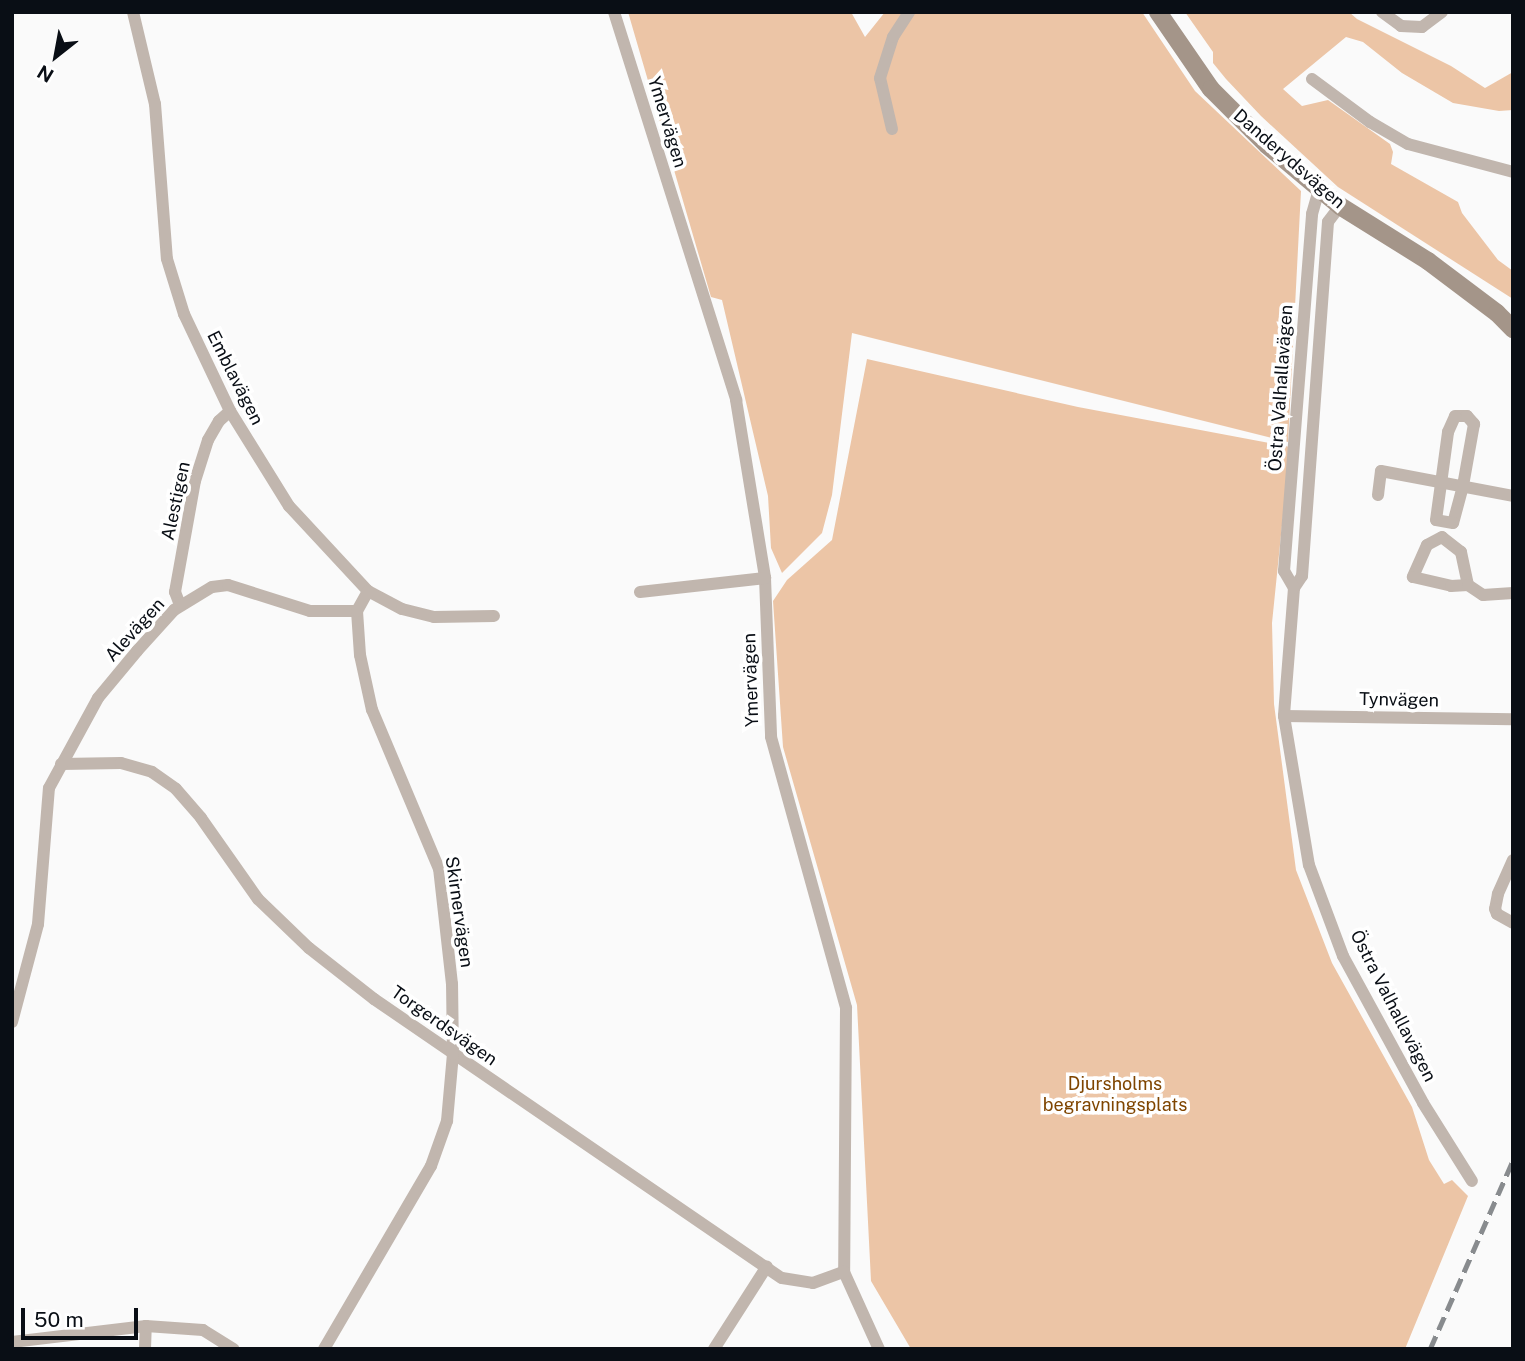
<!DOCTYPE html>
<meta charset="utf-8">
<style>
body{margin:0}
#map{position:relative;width:1525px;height:1361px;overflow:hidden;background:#fafafa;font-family:"Public Sans",sans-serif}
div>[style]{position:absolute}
.green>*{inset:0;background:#ecc5a6}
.street>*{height:12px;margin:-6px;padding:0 6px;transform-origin:6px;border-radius:6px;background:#c1b6ae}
.secondary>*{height:18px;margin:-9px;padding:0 9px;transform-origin:9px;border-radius:9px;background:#a49589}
.rail>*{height:4.5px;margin-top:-2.25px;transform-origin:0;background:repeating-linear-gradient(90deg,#888b8e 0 14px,transparent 0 21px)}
span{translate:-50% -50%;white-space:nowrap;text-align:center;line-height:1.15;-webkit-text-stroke:7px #fff;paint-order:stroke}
.street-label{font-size:18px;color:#090e15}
.park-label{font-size:18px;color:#7f4500}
.frame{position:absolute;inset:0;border:14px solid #090e15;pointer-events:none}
.north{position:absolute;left:21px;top:21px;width:70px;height:70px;-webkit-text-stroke:5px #fff;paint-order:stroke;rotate:211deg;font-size:19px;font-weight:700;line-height:28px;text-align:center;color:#090e15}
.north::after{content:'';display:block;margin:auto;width:24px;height:32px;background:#090e15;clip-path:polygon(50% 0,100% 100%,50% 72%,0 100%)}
.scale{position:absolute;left:21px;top:1308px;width:117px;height:32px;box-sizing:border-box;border:4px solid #090e15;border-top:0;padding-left:9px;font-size:21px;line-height:24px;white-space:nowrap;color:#090e15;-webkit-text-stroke:5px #fff;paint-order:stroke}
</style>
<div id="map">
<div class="green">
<i style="clip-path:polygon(628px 12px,851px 12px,865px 37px,885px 12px,1142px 12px,1195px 91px,1301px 191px,1288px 442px,852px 333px,832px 495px,822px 533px,782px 573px,771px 548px,768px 496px,722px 300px,711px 297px)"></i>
<i style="clip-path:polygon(1185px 12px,1349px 12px,1357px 19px,1451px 66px,1485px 88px,1513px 72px,1513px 110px,1499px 111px,1453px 103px,1402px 73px,1363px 42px,1346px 37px,1283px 89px,1302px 106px,1328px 100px,1390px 144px,1393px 152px,1391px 164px,1458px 202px,1462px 213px,1498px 260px,1513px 271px,1513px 299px,1338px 187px,1261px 116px,1226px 79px,1213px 63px,1213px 52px)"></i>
<i style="clip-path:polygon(867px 359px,1078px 407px,1290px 447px,1272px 623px,1274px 704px,1296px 870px,1332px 963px,1412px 1107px,1429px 1160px,1444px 1184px,1452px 1180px,1468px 1196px,1405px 1349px,911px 1349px,871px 1281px,857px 1005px,783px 747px,773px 601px,787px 580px,832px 540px)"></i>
</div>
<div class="street">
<i style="left:133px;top:12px;width:95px;rotate:76.6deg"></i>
<i style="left:155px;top:104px;width:155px;rotate:85.6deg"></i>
<i style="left:167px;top:259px;width:58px;rotate:72.8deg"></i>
<i style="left:184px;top:314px;width:107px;rotate:64.6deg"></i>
<i style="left:230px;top:411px;width:112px;rotate:58.2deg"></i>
<i style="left:289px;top:506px;width:116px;rotate:47.1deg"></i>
<i style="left:368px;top:591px;width:38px;rotate:28deg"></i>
<i style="left:402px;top:609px;width:33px;rotate:14deg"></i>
<i style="left:434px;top:617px;width:60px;rotate:-1deg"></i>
<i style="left:614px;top:12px;width:407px;rotate:72.5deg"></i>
<i style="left:736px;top:400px;width:180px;rotate:80.7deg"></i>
<i style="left:765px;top:578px;width:159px;rotate:87.8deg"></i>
<i style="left:771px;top:737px;width:281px;rotate:74.5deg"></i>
<i style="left:846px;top:1008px;width:264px;rotate:90.4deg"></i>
<i style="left:844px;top:1272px;width:85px;rotate:65.6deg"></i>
<i style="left:1382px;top:12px;width:24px;rotate:36deg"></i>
<i style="left:1401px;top:26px;width:21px;rotate:3deg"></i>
<i style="left:1422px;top:27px;width:25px;rotate:-37deg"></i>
<i style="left:1312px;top:79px;width:72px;rotate:36.6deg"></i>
<i style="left:1370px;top:122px;width:44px;rotate:30.1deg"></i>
<i style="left:1408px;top:144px;width:109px;rotate:14.9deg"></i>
<i style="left:892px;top:129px;width:52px;rotate:-103.2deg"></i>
<i style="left:880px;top:78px;width:43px;rotate:-72.4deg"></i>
<i style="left:893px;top:37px;width:30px;rotate:-57deg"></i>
<i style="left:1340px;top:206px;width:20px;rotate:127deg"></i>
<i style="left:1328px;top:222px;width:355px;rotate:94.2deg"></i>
<i style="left:1302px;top:576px;width:14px;rotate:124deg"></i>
<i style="left:1294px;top:588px;width:128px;rotate:94.5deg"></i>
<i style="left:1284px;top:716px;width:151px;rotate:80.5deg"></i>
<i style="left:1309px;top:865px;width:97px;rotate:69.5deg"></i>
<i style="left:1343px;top:956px;width:167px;rotate:61.4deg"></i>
<i style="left:1423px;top:1103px;width:92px;rotate:57.9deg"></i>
<i style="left:1455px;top:416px;width:12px"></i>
<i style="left:1467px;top:416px;width:11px;rotate:49deg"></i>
<i style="left:1474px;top:424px;width:63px;rotate:100.1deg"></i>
<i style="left:1463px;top:486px;width:38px;rotate:105deg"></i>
<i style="left:1453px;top:523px;width:17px;rotate:-170deg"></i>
<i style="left:1436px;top:520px;width:89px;rotate:-82.2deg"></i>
<i style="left:1448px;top:432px;width:17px;rotate:-66deg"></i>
<i style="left:1378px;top:495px;width:24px;rotate:-83deg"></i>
<i style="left:1381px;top:471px;width:134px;rotate:10.7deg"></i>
<i style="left:1468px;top:585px;width:34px;rotate:-102deg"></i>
<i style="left:1461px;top:552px;width:24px;rotate:-142deg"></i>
<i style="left:1442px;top:537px;width:17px;rotate:152deg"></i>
<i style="left:1427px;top:545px;width:35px;rotate:114deg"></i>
<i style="left:1413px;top:577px;width:39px;rotate:13deg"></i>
<i style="left:1451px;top:586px;width:17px;rotate:-3deg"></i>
<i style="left:1468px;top:585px;width:18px;rotate:34deg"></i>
<i style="left:1483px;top:595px;width:30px;rotate:-4deg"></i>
<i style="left:1294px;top:588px;width:20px;rotate:-120deg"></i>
<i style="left:1284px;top:571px;width:358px;rotate:-85.5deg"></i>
<i style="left:1312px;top:214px;width:25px;rotate:-74deg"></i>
<i style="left:640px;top:592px;width:126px;rotate:-6.4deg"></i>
<i style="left:180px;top:605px;width:14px;rotate:-111deg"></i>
<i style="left:175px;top:592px;width:113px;rotate:-79.8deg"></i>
<i style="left:195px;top:481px;width:43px;rotate:-72.4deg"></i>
<i style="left:208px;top:440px;width:22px;rotate:-60deg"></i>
<i style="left:219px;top:421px;width:15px;rotate:-42deg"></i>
<i style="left:1284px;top:716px;width:229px;rotate:0.8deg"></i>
<i style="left:61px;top:764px;width:60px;rotate:-1deg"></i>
<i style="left:121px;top:763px;width:32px;rotate:16deg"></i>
<i style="left:152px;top:772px;width:29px;rotate:35deg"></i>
<i style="left:176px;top:789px;width:38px;rotate:49deg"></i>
<i style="left:201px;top:818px;width:99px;rotate:54.9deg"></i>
<i style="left:258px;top:899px;width:71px;rotate:43.9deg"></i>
<i style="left:309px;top:948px;width:83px;rotate:38.1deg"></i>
<i style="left:374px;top:999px;width:494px;rotate:34.4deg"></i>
<i style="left:782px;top:1278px;width:31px;rotate:9deg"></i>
<i style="left:813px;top:1283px;width:33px;rotate:-20deg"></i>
<i style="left:1513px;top:860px;width:37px;rotate:114deg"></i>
<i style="left:1498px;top:894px;width:15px;rotate:101deg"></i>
<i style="left:1495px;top:909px;width:5px;rotate:68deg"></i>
<i style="left:1497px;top:914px;width:18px;rotate:29deg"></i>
<i style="left:12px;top:1022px;width:101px;rotate:-75.1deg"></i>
<i style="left:38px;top:924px;width:136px;rotate:-85.4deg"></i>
<i style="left:49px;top:788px;width:102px;rotate:-61.4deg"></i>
<i style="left:98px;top:698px;width:61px;rotate:-50.3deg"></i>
<i style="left:137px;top:651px;width:55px;rotate:-47.9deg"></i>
<i style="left:174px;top:610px;width:44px;rotate:-31.2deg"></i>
<i style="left:212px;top:587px;width:16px;rotate:-7deg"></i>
<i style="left:228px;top:585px;width:86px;rotate:17.6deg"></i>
<i style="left:310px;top:611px;width:47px"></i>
<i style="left:12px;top:1342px;width:135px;rotate:-6.8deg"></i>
<i style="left:146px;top:1326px;width:57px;rotate:4deg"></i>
<i style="left:203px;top:1330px;width:36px;rotate:32deg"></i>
<i style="left:145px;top:1349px;width:23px;rotate:-88deg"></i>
<i style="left:324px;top:1349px;width:212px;rotate:-59.7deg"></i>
<i style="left:431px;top:1166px;width:48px;rotate:-70.4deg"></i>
<i style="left:447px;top:1121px;width:67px;rotate:-84.9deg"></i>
<i style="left:453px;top:1054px;width:70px;rotate:-90.8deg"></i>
<i style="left:452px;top:984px;width:116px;rotate:-96.4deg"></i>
<i style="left:439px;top:869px;width:173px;rotate:-112.8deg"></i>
<i style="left:372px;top:710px;width:56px;rotate:-102.3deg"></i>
<i style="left:360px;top:655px;width:44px;rotate:-93.9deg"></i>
<i style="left:357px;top:611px;width:23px;rotate:-61deg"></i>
<i style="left:714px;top:1349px;width:98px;rotate:-57.4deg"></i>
</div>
<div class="secondary">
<i style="left:1158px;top:12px;width:93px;rotate:55.5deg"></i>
<i style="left:1211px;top:89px;width:79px;rotate:45deg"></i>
<i style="left:1267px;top:145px;width:95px;rotate:39.9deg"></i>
<i style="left:1340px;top:206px;width:104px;rotate:32deg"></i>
<i style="left:1428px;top:261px;width:86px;rotate:37deg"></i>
<i style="left:1497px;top:313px;width:23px;rotate:45deg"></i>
</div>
<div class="rail">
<i style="left:1430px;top:1349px;width:206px;rotate:-66.3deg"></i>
</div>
<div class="street-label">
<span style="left:667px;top:122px;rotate:73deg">Ymervägen</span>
<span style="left:1289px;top:159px;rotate:41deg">Danderydsvägen</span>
<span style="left:235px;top:378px;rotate:63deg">Emblavägen</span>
<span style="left:1281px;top:388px;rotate:-86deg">Östra Valhallavägen</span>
<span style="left:176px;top:501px;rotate:-78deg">Alestigen</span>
<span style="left:135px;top:630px;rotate:-48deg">Alevägen</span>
<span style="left:751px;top:680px;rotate:-92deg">Ymervägen</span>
<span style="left:1399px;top:700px;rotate:1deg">Tynvägen</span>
<span style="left:459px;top:912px;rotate:82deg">Skirnervägen</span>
<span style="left:1393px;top:1006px;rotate:63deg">Östra Valhallavägen</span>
<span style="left:444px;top:1026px;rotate:35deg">Torgerdsvägen</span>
</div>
<div class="park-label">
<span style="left:1115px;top:1095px">Djursholms<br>begravningsplats</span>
</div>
<div class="frame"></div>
<div class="north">N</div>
<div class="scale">50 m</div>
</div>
